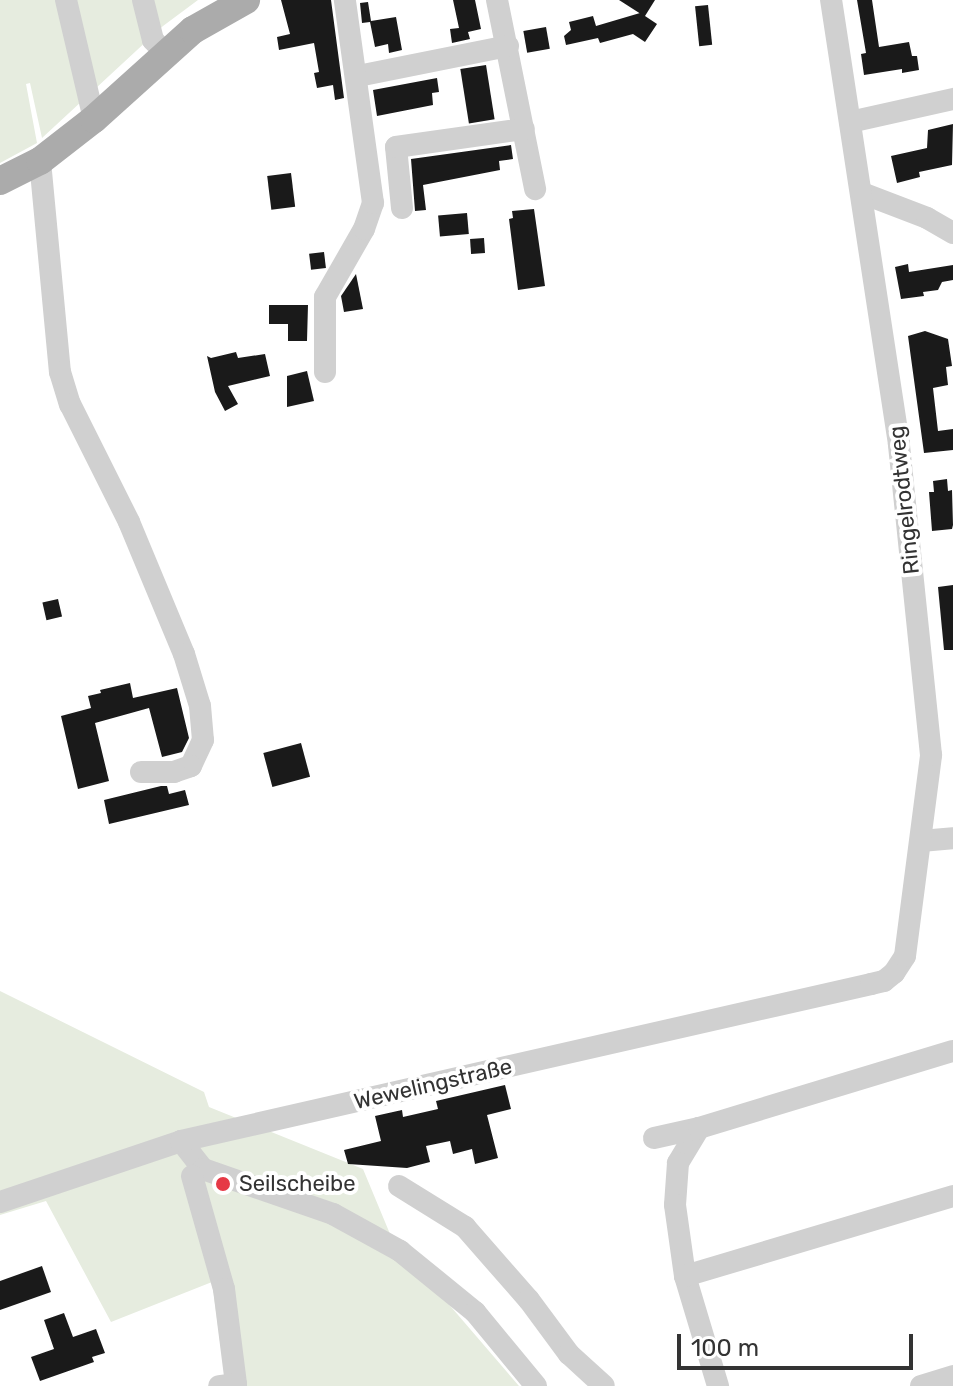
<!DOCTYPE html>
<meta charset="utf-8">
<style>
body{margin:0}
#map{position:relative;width:953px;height:1386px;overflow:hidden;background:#fff;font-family:Rubik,sans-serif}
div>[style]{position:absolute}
.green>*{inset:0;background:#e6ecdf}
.building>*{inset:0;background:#1a1a1a;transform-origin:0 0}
.minor>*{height:22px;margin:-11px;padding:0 11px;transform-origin:11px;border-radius:11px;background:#d0d0d0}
.major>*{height:28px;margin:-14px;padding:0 14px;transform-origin:14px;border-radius:14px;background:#ababab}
.dots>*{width:22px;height:22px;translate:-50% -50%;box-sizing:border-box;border:4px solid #fff;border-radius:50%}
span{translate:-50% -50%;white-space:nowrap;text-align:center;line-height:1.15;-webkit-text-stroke:8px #fff;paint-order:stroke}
.street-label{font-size:22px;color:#333}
.poi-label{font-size:22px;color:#333}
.left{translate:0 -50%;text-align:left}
.scale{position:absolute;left:677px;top:1334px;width:236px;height:36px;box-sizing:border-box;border:4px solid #333;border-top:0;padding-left:10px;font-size:24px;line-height:28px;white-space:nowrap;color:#333;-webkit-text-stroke:6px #fff;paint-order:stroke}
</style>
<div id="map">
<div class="green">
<i style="clip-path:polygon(0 0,198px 0,163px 26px,42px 138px,30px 83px,26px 84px,37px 143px,0 163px)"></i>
<i style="clip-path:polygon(0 991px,204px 1092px,209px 1107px,363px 1169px,400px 1258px,446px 1301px,519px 1386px,226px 1386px,212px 1282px,111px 1322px,46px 1201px,0 1215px)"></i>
</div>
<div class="building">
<i style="clip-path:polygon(281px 0,331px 0,344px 98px,335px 100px,333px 85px,317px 88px,314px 73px,319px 72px,314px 43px,279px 50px,277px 37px,290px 34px)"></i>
<i style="clip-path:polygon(453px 0,475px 0,481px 29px,468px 32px,470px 39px,452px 43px,450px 29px,459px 28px)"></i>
<i style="clip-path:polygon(619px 0,655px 0,645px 16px,657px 24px,645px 42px,633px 34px,600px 43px,598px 38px,566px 45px,564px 36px,571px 30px,569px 22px,593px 16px,596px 26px,640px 13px,644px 16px)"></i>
<i style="clip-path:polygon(857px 0,872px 0,879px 47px,909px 42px,912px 56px,917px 56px,919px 70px,902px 73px,902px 69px,864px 75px,861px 54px,866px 53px)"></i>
<i style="clip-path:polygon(368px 2px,371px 21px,396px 17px,402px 50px,389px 53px,388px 44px,375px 47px,370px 22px,362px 23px,360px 3px)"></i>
<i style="left:708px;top:5px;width:40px;height:13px;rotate:84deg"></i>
<i style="left:546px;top:27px;width:22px;height:23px;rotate:80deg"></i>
<i style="left:486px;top:65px;width:55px;height:26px;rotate:81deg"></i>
<i style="clip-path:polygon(437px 78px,439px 92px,432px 93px,433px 105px,377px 116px,373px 90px)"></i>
<i style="clip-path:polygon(953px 124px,952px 165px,919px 172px,920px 177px,897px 183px,891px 156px,927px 148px,928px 130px)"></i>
<i style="clip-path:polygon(511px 145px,513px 159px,499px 161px,500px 170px,423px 185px,426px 210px,415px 211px,411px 159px)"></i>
<i style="left:291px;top:173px;width:34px;height:24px;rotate:83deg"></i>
<i style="clip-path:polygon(534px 209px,545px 286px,518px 290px,509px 219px,513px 218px,512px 211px)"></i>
<i style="left:467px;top:213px;width:21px;height:29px;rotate:85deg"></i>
<i style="left:484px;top:238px;width:15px;height:14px;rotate:86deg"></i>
<i style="left:324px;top:252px;width:16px;height:15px;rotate:83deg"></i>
<i style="clip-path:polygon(908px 264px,909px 272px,953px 265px,953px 280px,942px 282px,938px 290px,923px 292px,924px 296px,901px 299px,895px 267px)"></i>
<i style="clip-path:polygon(356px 274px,363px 309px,344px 312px,341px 296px)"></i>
<i style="clip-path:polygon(269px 305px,308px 305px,307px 341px,288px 341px,288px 324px,269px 324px)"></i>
<i style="clip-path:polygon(925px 331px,948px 339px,952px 366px,946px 367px,948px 385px,933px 388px,938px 431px,953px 429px,953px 450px,924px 453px,908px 336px)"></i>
<i style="clip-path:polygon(236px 352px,238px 358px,265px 354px,270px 376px,228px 386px,238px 404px,225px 411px,215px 392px,207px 356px,211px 358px)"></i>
<i style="clip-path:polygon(307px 371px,314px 401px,287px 407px,287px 376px)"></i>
<i style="clip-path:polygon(947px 479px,948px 491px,952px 490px,953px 525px,952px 529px,932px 531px,929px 492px,934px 492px,933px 481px)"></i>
<i style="clip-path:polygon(953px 585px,953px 650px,944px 650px,938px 587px)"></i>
<i style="left:58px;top:599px;width:18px;height:16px;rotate:77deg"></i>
<i style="clip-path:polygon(130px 683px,133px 698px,177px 688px,189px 738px,182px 752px,162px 757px,149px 708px,95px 723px,109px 781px,78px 789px,61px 716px,91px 708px,88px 696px,101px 693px,100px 690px)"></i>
<i style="left:301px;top:743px;width:35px;height:39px;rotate:75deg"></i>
<i style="clip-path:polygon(161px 786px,167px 786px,169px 794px,185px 790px,189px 805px,109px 824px,104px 800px)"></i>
<i style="clip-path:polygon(505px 1085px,511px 1109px,487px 1115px,498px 1158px,475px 1164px,472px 1149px,453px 1154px,450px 1141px,426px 1146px,430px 1162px,407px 1168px,348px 1164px,344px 1150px,381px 1141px,375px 1116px,402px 1110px,403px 1117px,438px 1109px,436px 1101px)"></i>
<i style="clip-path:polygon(42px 1266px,51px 1292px,0 1310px,0 1281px)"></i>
<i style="clip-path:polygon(64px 1313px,73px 1337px,96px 1329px,105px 1353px,92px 1357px,94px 1362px,40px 1381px,31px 1357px,54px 1349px,44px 1320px)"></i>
</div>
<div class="minor">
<i style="left:66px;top:0;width:122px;rotate:76.8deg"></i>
<i style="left:143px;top:0;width:41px;rotate:76deg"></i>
<i style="left:153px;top:40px;width:19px;rotate:47deg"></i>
<i style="left:497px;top:0;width:193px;rotate:78.6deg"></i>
<i style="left:358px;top:76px;width:153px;rotate:-11.3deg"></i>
<i style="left:850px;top:122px;width:106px;rotate:-12.6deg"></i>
<i style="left:40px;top:161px;width:212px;rotate:84.6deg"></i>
<i style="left:60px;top:372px;width:34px;rotate:73deg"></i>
<i style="left:70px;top:404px;width:132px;rotate:63.4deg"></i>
<i style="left:129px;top:522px;width:143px;rotate:67.4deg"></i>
<i style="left:184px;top:654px;width:54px;rotate:72.9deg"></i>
<i style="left:200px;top:706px;width:34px;rotate:85deg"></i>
<i style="left:203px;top:740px;width:29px;rotate:115deg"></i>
<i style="left:191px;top:766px;width:18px;rotate:161deg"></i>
<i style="left:174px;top:772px;width:33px;rotate:180deg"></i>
<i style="left:862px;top:193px;width:70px;rotate:21deg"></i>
<i style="left:927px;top:218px;width:30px;rotate:30deg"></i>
<i style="left:402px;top:208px;width:61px;rotate:-95.6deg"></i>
<i style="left:396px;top:147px;width:129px;rotate:-8deg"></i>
<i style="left:325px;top:372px;width:75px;rotate:-90deg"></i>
<i style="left:325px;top:297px;width:78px;rotate:-60.2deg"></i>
<i style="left:364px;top:229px;width:28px;rotate:-71deg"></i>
<i style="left:373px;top:203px;width:205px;rotate:-97.9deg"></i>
<i style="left:921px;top:841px;width:32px;rotate:-5deg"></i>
<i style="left:699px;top:1128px;width:41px;rotate:121deg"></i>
<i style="left:678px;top:1163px;width:42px;rotate:94.1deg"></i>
<i style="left:675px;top:1205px;width:72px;rotate:82deg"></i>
<i style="left:685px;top:1276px;width:115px;rotate:73.3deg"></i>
<i style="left:654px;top:1138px;width:46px;rotate:-12.5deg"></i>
<i style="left:699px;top:1128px;width:265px;rotate:-16.9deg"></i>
<i style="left:181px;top:1141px;width:36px;rotate:52deg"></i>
<i style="left:203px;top:1169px;width:138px;rotate:19.1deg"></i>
<i style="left:333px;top:1214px;width:77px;rotate:28.9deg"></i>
<i style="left:400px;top:1251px;width:97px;rotate:39.1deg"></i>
<i style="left:475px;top:1312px;width:96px;rotate:50.5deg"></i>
<i style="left:192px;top:1176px;width:117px;rotate:74.2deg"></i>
<i style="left:224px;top:1289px;width:96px;rotate:82.8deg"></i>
<i style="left:236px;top:1384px;width:17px;rotate:173deg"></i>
<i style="left:399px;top:1186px;width:78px;rotate:31.8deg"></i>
<i style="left:465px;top:1227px;width:97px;rotate:48.8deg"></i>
<i style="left:529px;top:1300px;width:67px;rotate:53.5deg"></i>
<i style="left:569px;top:1354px;width:47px;rotate:42.4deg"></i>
<i style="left:0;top:1202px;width:191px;rotate:-18.6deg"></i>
<i style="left:181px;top:1141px;width:708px;rotate:-12.82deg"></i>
<i style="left:871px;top:984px;width:13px;rotate:-13deg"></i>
<i style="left:884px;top:981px;width:13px;rotate:-39deg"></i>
<i style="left:894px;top:973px;width:20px;rotate:-57deg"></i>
<i style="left:905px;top:956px;width:203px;rotate:-82.6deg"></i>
<i style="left:931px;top:755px;width:313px;rotate:-95.9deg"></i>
<i style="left:899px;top:444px;width:449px;rotate:-98.7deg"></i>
<i style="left:685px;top:1276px;width:280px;rotate:-16.6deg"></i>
<i style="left:921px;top:1386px;width:34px;rotate:-17deg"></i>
</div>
<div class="major">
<i style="left:0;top:181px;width:45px;rotate:-26.6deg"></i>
<i style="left:40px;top:161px;width:68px;rotate:-37.9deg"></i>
<i style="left:94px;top:119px;width:133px;rotate:-42deg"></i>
<i style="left:193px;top:30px;width:61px;rotate:-29.5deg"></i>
</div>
<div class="dots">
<i style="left:223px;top:1184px;background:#e63946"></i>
</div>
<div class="street-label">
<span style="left:904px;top:500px;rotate:-96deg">Ringelrodtweg</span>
<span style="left:433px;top:1084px;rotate:-13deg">Wewelingstraße</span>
</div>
<div class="poi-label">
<span class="left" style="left:239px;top:1184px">Seilscheibe</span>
</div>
<div class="scale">100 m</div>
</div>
